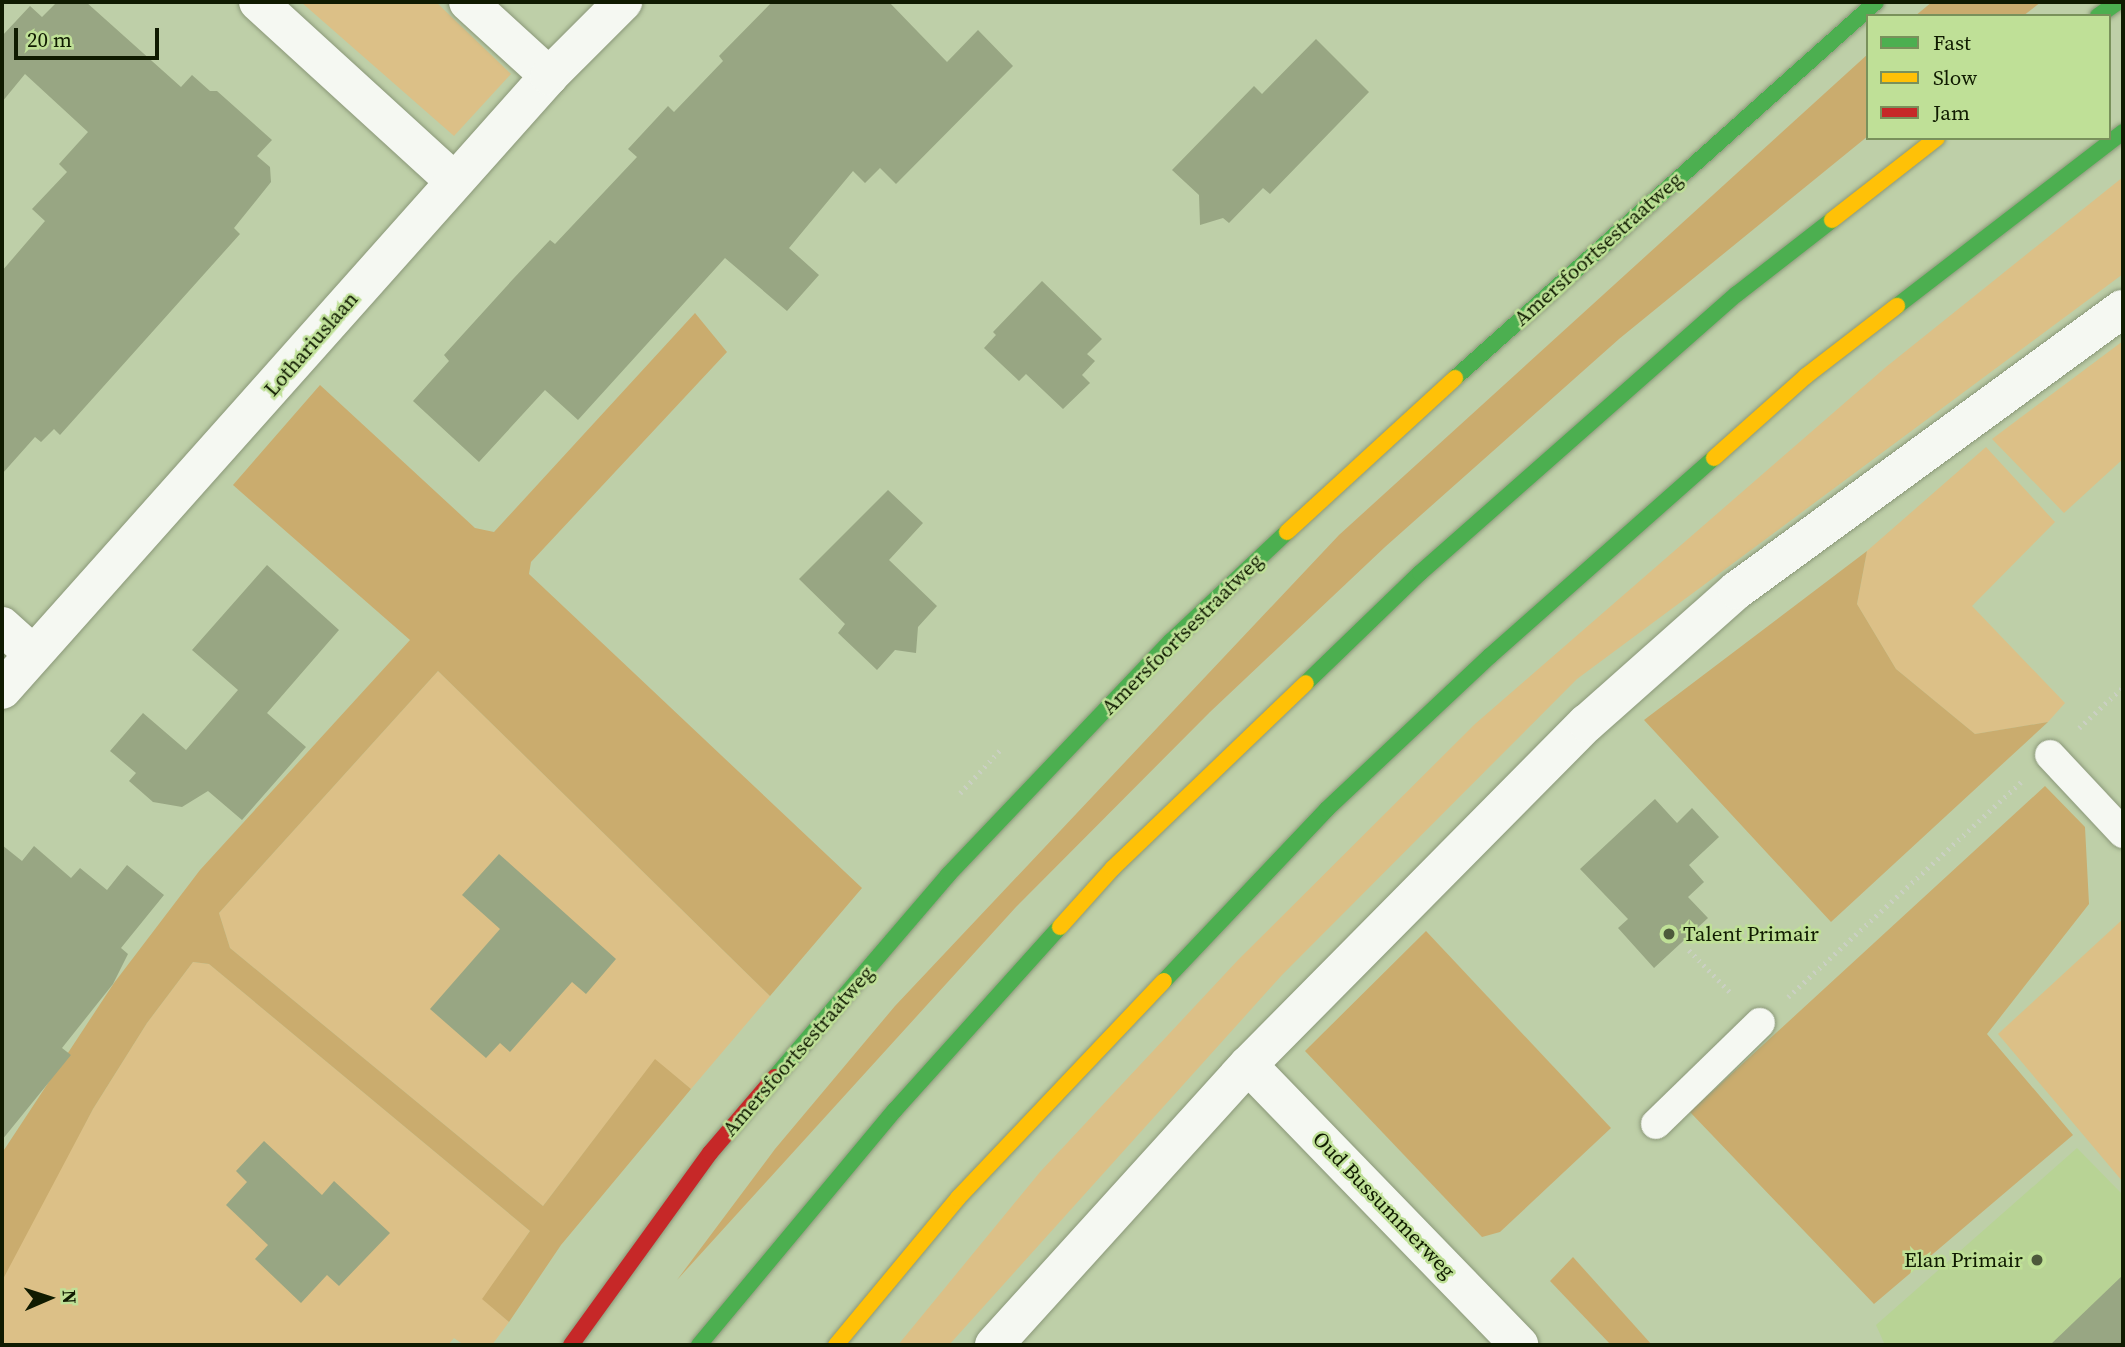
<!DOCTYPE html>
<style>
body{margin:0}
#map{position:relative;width:2125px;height:1347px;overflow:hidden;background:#becfa8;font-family:"Source Serif 4",serif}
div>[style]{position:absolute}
.built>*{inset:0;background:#b8d395}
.green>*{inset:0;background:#dcc087}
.forest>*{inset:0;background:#caac6e}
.building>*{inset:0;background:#98a683}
.path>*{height:4.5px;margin-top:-2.25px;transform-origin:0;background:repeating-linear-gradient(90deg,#cad0c2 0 2px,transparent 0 7px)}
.roads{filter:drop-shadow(0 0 2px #8a9778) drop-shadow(0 0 2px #8a9778)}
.lane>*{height:30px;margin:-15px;padding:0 15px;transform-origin:15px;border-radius:15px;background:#f5f8f2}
.street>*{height:38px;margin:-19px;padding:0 19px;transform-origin:19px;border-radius:19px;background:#f5f8f2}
.fast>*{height:16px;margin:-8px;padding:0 8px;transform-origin:8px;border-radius:8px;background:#4caf50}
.slow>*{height:16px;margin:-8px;padding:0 8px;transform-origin:8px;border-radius:8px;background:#ffc107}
.jam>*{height:16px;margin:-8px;padding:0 8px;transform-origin:8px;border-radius:8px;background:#c62828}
.dots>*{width:19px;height:19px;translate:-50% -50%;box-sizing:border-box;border:4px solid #bfe097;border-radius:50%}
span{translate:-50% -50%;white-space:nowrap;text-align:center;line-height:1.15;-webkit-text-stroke:5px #bfe097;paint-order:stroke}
.street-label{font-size:21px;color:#101b01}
.poi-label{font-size:21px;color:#101b01}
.left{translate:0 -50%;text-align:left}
.right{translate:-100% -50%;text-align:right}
.frame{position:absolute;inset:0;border:4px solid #101b01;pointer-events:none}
.legend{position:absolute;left:1866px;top:14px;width:245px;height:126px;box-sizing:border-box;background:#bfe097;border:2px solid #79915b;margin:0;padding:9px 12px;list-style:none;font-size:21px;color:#101b01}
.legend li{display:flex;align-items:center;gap:14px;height:35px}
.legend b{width:35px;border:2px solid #79915b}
.north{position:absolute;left:14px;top:1263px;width:70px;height:70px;-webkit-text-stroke:5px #bfe097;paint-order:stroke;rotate:87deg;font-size:19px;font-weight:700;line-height:28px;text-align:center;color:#101b01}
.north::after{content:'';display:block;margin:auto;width:24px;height:32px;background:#101b01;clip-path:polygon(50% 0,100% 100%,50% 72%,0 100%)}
.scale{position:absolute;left:14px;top:28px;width:145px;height:32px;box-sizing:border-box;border:4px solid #101b01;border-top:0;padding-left:9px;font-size:21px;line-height:24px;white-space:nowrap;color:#101b01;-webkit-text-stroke:5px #bfe097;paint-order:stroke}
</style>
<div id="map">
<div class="built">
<i style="clip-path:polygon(2077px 1148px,2123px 1195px,2123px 1345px,1885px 1345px,1876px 1325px)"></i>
</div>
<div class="green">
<i style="clip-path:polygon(301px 2px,436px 2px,511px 74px,454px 136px)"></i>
<i style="clip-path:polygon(2123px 177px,2123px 274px,1577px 679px,1282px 975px,949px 1345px,898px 1345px,1040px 1172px,1238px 960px,1475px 724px,1886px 367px)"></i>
<i style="clip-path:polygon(2123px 341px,2123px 459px,2064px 513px,1992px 439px)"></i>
<i style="clip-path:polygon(1986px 447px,2055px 522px,1972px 606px,2065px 703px,2048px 722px,1975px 734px,1896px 669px,1857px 604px,1867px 551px)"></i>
<i style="clip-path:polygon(438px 671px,770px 996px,691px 1089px,655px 1060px,543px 1206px,230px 948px,219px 913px)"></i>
<i style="clip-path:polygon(2123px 919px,2123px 1182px,1998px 1034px)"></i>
<i style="clip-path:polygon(193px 962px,209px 964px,530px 1231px,483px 1299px,509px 1322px,492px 1345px,464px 1345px,454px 1338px,448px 1345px,2px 1345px,2px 1281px,12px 1257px,93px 1109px,147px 1023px)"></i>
</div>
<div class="forest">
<i style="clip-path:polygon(1932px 2px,2041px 2px,2023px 16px,1915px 16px)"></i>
<i style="clip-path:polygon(1868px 54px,1868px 136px,1619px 339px,1385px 547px,1210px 712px,1016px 907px,677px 1280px,775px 1149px,895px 1006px,1339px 535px)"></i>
<i style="clip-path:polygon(695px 313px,727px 352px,531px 562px,529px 574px,862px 888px,770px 996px,438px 671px,219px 913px,230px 948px,543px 1206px,655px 1059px,691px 1089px,561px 1245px,509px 1322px,482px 1299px,530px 1231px,209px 964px,193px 962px,147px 1023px,93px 1109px,2px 1281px,2px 1153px,114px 983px,200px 870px,410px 640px,233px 485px,320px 385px,475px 528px,494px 532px)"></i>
<i style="clip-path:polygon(1867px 551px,1857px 604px,1896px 669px,1975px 734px,2048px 722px,1831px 922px,1644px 720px)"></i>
<i style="clip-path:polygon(2045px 786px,2085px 827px,2089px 904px,1987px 1034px,2073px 1135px,1874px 1304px,1690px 1112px)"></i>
<i style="clip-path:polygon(1426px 931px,1611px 1128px,1500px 1232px,1482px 1237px,1305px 1051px)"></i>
<i style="clip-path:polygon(1573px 1257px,1652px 1345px,1611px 1345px,1550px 1281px)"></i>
</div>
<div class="building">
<i style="clip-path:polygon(57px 2px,86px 2px,181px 87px,192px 75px,210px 91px,217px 91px,272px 140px,257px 156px,270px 167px,271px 182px,234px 228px,240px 234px,60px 435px,54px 429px,41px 442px,35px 437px,2px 474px,2px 271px,45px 221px,32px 209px,67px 172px,59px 164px,88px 132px,25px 74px,2px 102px,2px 36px,30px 6px,42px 17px)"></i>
<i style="clip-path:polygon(772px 2px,889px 2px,947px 62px,978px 30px,1013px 66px,896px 184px,880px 168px,865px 183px,853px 171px,789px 248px,819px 275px,787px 311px,725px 258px,578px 420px,545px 390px,479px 462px,413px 401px,449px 361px,444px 355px,514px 278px,550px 240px,555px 244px,637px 157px,628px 149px,668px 106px,674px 112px,723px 61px,719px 56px)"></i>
<i style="clip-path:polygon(1316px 39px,1369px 92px,1270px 194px,1263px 188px,1229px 223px,1223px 218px,1200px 225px,1199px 195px,1172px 170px,1254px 86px,1262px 94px)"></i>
<i style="clip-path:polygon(1042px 281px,1102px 339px,1087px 354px,1095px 361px,1082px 375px,1090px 383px,1063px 409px,1026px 374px,1019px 381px,984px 348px,996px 335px,993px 332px)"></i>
<i style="clip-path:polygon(888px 490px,923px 523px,889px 560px,937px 606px,918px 627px,916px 653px,895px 650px,877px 670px,838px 633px,845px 624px,799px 579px)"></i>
<i style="clip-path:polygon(267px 565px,339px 630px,267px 713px,306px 747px,242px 820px,208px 791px,182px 807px,153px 802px,129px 781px,136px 773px,110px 751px,143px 713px,186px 750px,238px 690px,192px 650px)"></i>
<i style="clip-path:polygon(1655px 799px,1677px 823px,1692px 808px,1719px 837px,1689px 865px,1704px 882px,1688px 897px,1708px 918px,1654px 968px,1618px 928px,1628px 919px,1580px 869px)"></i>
<i style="clip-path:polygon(2px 845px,22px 861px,34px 846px,71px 878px,80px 868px,107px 890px,127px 865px,164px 895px,121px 948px,128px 954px,113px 984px,62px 1048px,71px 1055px,2px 1140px)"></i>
<i style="clip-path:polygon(499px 854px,616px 959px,586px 994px,572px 982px,510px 1052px,500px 1043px,486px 1058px,430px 1009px,500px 929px,462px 895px)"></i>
<i style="clip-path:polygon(264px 1141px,322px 1195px,334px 1181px,390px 1233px,339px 1286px,327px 1275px,301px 1303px,255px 1259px,268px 1245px,226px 1205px,247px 1182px,236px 1171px)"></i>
<i style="clip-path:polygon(2123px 1275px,2123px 1345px,2050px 1345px)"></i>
</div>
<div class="path">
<i style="left:2079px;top:728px;width:60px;rotate:-43deg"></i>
<i style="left:960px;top:793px;width:62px;rotate:-47deg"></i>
<i style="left:1689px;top:950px;width:62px;rotate:45.7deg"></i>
<i style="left:1788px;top:997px;width:317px;rotate:-42.7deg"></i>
</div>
<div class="roads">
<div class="lane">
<i style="left:2050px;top:755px;width:107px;rotate:46.9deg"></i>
<i style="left:1656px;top:1124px;width:145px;rotate:-44.2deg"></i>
</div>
<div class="street">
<i style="left:258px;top:2px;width:265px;rotate:42.4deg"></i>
<i style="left:468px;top:2px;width:110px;rotate:42.4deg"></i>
<i style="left:2px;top:626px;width:40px;rotate:42deg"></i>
<i style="left:2px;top:690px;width:822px;rotate:-48.3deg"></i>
<i style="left:549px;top:76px;width:105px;rotate:-45deg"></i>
<i style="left:1248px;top:1065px;width:390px;rotate:45.9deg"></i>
<i style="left:994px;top:1345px;width:378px;rotate:-47.8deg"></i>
<i style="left:1248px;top:1065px;width:482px;rotate:-45.3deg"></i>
<i style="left:1587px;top:723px;width:200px;rotate:-41.6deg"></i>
<i style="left:1737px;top:590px;width:477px;rotate:-36.1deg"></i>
</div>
<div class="fast">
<i style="left:2098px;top:16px;width:24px;rotate:-35deg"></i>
<i style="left:1897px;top:306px;width:285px;rotate:-37.6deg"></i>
<i style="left:1455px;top:378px;width:564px;rotate:-41.77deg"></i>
<i style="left:1306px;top:683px;width:158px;rotate:-44deg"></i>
<i style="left:1420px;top:573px;width:422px;rotate:-41.4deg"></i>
<i style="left:1737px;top:294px;width:120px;rotate:-37.9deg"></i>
<i style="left:1164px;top:981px;width:237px;rotate:-46.5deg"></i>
<i style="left:1327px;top:809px;width:224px;rotate:-43.2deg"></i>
<i style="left:1490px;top:656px;width:299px;rotate:-41.5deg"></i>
<i style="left:775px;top:1077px;width:266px;rotate:-49.4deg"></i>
<i style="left:948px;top:875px;width:323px;rotate:-46.4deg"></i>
<i style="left:1171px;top:641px;width:159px;rotate:-43.2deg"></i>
<i style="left:699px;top:1345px;width:306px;rotate:-50.2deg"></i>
<i style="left:895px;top:1110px;width:246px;rotate:-48deg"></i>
</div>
<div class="slow">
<i style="left:1832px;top:220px;width:133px;rotate:-38deg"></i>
<i style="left:1714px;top:458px;width:123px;rotate:-41.7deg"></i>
<i style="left:1806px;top:376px;width:115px;rotate:-37.6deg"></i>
<i style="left:1287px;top:532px;width:228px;rotate:-42.5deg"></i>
<i style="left:1060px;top:927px;width:79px;rotate:-48.1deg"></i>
<i style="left:1113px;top:868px;width:267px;rotate:-43.8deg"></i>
<i style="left:836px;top:1345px;width:191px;rotate:-50.3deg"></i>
<i style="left:958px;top:1198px;width:299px;rotate:-46.5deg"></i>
</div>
<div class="jam">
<i style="left:571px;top:1345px;width:237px;rotate:-54.1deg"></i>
<i style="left:710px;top:1153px;width:100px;rotate:-49.5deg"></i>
</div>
</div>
<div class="dots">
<i style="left:1669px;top:934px;background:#4d5a3b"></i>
<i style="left:2037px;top:1260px;background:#4d5a3b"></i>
</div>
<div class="street-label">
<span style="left:1598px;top:249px;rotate:-42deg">Amersfoortsestraatweg</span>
<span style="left:311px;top:344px;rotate:-49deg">Lothariuslaan</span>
<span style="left:1182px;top:634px;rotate:-45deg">Amersfoortsestraatweg</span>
<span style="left:798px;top:1051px;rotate:-49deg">Amersfoortsestraatweg</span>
<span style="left:1384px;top:1205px;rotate:46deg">Oud Bussummerweg</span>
</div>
<div class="poi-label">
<span class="left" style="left:1683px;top:934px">Talent Primair</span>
<span class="right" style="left:2023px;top:1260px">Elan Primair</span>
</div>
<div class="frame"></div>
<ul class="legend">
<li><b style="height:9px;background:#4caf50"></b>Fast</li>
<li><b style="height:9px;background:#ffc107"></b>Slow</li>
<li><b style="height:9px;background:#c62828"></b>Jam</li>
</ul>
<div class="north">N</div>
<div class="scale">20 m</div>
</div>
